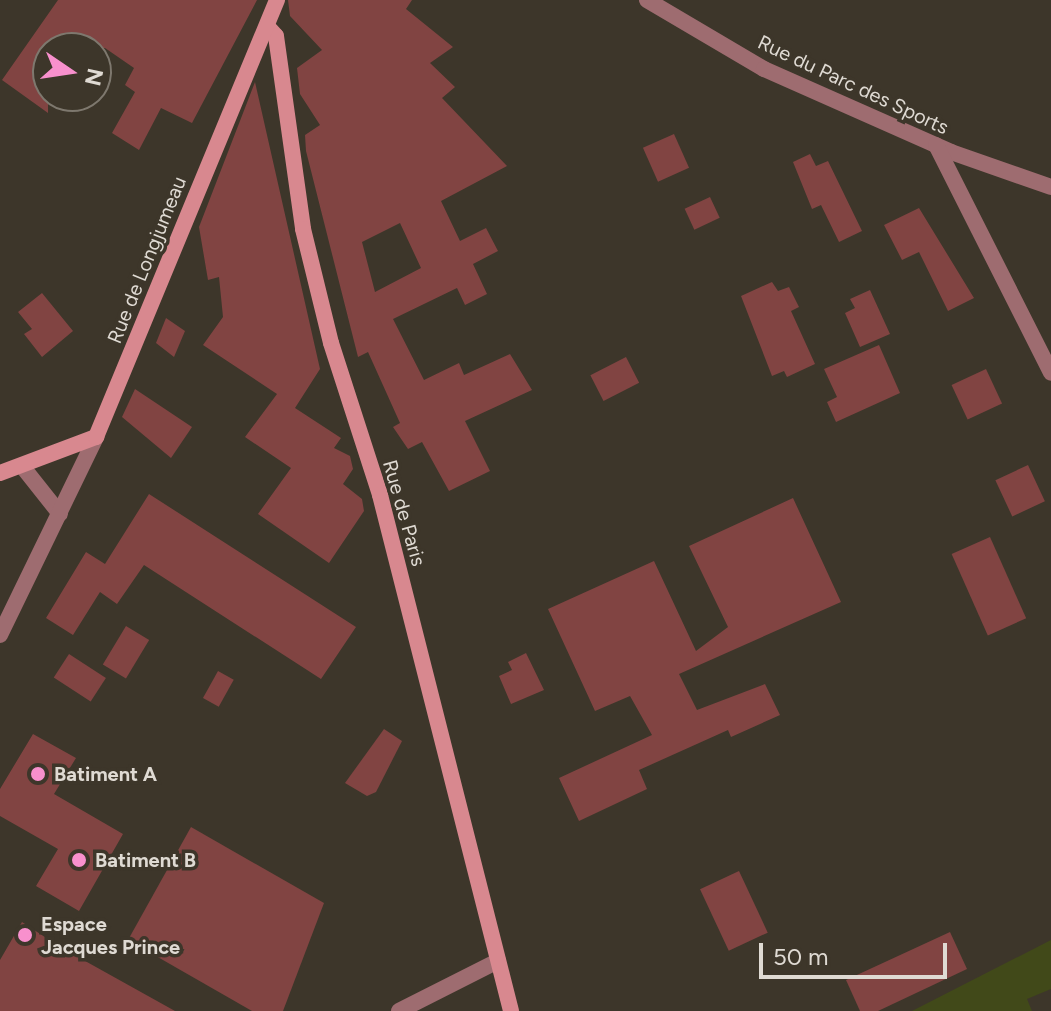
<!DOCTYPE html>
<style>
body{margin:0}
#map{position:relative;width:1051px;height:1011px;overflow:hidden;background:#3d362a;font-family:Figtree,sans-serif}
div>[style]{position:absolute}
.green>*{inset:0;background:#414919}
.building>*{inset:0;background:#814442;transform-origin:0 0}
.street>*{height:16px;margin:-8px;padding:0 8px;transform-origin:8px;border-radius:8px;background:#9e6c70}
.secondary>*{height:16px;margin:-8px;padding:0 8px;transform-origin:8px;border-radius:8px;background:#d8888f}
.dots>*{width:22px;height:22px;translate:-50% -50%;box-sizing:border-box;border:4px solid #3d362a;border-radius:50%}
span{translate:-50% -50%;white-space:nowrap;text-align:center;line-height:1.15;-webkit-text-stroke:7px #3d362a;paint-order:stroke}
.street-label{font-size:20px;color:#dfdad3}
.poi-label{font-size:20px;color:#dfdad3;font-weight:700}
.left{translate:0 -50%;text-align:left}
.north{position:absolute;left:32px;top:32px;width:80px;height:80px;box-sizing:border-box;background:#3d362a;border:2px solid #7e786e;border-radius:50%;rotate:103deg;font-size:22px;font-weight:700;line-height:32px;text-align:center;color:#dfdad3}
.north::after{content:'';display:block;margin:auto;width:28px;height:36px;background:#f890cd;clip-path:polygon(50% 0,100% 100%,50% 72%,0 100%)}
.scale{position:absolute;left:759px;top:943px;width:188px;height:36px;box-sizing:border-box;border:4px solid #dfdad3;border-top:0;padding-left:10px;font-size:24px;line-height:28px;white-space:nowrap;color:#dfdad3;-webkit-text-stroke:6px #3d362a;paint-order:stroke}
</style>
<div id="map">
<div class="green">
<i style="clip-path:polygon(1051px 940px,1051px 989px,1027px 999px,1032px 1011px,912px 1011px)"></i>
</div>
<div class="building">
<i style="clip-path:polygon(58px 0,257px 0,192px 123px,161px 108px,139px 150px,112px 133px,135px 92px,125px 85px,134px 68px,105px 48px,48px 48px,48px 113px,2px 80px)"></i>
<i style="clip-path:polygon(evenodd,288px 0,412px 0,406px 9px,453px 47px,430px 63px,455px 87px,442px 98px,507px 166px,441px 201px,460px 241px,486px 228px,498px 251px,473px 264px,487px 294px,465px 305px,457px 288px,393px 319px,424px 380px,459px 363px,464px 375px,510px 354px,532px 390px,465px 421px,490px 471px,449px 491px,422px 442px,408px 449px,393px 427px,400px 423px,368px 352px,358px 357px,306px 151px,305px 135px,320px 125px,300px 94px,297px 68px,322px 50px,290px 16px,288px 0,400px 223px,421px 268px,375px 292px,362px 242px,400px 223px)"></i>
<i style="clip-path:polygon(255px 82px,320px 369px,295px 408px,341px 438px,334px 448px,350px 456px,353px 469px,343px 484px,362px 499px,364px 511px,329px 563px,258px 514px,291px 468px,245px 437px,277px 394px,203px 345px,223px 317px,219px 277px,208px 280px,199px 227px)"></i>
<i style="left:674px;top:134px;width:37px;height:34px;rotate:66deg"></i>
<i style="clip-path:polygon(810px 154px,816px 166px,828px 161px,862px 231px,839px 242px,821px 205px,812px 209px,793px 162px)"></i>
<i style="left:710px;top:197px;width:23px;height:28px;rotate:65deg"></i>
<i style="clip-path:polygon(919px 208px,974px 298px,948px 311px,919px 252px,902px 260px,884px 225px)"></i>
<i style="clip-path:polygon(772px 282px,778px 291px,789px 287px,799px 307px,791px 311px,815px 364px,787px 377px,784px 371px,772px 376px,741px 296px)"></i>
<i style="clip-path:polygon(870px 290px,890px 334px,860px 347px,845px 313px,855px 308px,850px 299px)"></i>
<i style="clip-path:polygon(42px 293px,73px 331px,42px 357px,24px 334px,32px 329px,18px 312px)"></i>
<i style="clip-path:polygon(166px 318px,185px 331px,174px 357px,156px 343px)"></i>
<i style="clip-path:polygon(879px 345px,900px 393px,836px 422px,827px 402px,837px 397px,824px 369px)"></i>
<i style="left:626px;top:357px;width:29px;height:40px;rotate:63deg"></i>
<i style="left:986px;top:369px;width:38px;height:38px;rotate:65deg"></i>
<i style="clip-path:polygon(135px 389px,192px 427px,171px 458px,122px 417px)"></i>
<i style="left:1028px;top:465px;width:40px;height:36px;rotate:65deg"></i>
<i style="clip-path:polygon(149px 494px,356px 627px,321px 679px,144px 565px,117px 604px,100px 592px,73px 635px,46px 618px,86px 552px,105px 564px)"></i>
<i style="clip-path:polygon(793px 498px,841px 602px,679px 674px,697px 710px,765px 684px,780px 715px,731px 737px,728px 730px,639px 770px,647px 789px,579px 821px,559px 778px,652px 735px,630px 696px,595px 711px,548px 609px,654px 561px,696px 651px,728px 627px,689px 546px)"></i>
<i style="left:990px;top:537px;width:89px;height:42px;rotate:66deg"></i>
<i style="left:126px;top:626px;width:27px;height:45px;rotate:31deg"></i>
<i style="clip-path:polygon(526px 653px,544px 690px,511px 704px,499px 676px,512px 670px,508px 662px)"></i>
<i style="left:69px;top:654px;width:44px;height:28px;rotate:33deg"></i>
<i style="left:218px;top:671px;width:18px;height:31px;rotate:29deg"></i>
<i style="clip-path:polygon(384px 729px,402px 741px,376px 792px,367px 796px,345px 783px)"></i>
<i style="clip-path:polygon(33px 734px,76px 758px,54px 794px,123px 834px,79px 911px,36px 886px,58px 849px,0 816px,0 789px)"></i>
<i style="clip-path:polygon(191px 827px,324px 903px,283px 1011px,252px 1011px,128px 940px)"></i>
<i style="left:739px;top:871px;width:68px;height:43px;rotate:65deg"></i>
<i style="clip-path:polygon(22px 922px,60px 947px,175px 1011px,0 1011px,0 960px)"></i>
<i style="clip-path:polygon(950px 932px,967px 969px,878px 1011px,860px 1011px,846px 980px)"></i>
</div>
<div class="street">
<i style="left:647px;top:0;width:136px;rotate:30.5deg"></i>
<i style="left:764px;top:69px;width:205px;rotate:23.9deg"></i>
<i style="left:951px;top:152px;width:106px;rotate:19.3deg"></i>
<i style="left:936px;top:145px;width:255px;rotate:63.2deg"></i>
<i style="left:22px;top:466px;width:61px;rotate:51.6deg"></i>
<i style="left:0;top:635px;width:220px;rotate:-64.1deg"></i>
<i style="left:399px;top:1011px;width:111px;rotate:-26.8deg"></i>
</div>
<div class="secondary">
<i style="left:267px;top:26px;width:13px;rotate:48deg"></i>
<i style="left:276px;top:36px;width:195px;rotate:82deg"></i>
<i style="left:303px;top:229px;width:117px;rotate:76.2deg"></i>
<i style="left:331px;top:343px;width:160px;rotate:72.1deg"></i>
<i style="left:380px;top:495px;width:532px;rotate:75.75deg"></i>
<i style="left:0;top:473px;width:103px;rotate:-20.6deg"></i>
<i style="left:96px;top:437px;width:473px;rotate:-67.5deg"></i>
</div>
<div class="dots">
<i style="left:38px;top:774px;background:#f890cd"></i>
<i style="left:79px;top:860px;background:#f890cd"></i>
<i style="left:25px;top:935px;background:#f890cd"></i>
</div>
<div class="street-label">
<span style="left:853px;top:85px;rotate:25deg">Rue du Parc des Sports</span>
<span style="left:147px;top:260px;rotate:-68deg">Rue de Longjumeau</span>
<span style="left:404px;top:513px;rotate:74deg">Rue de Paris</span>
</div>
<div class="poi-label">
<span class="left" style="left:54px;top:774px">Batiment A</span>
<span class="left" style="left:95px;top:860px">Batiment B</span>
<span class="left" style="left:41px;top:936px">Espace<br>Jacques Prince</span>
</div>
<div class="north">N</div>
<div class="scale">50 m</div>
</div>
